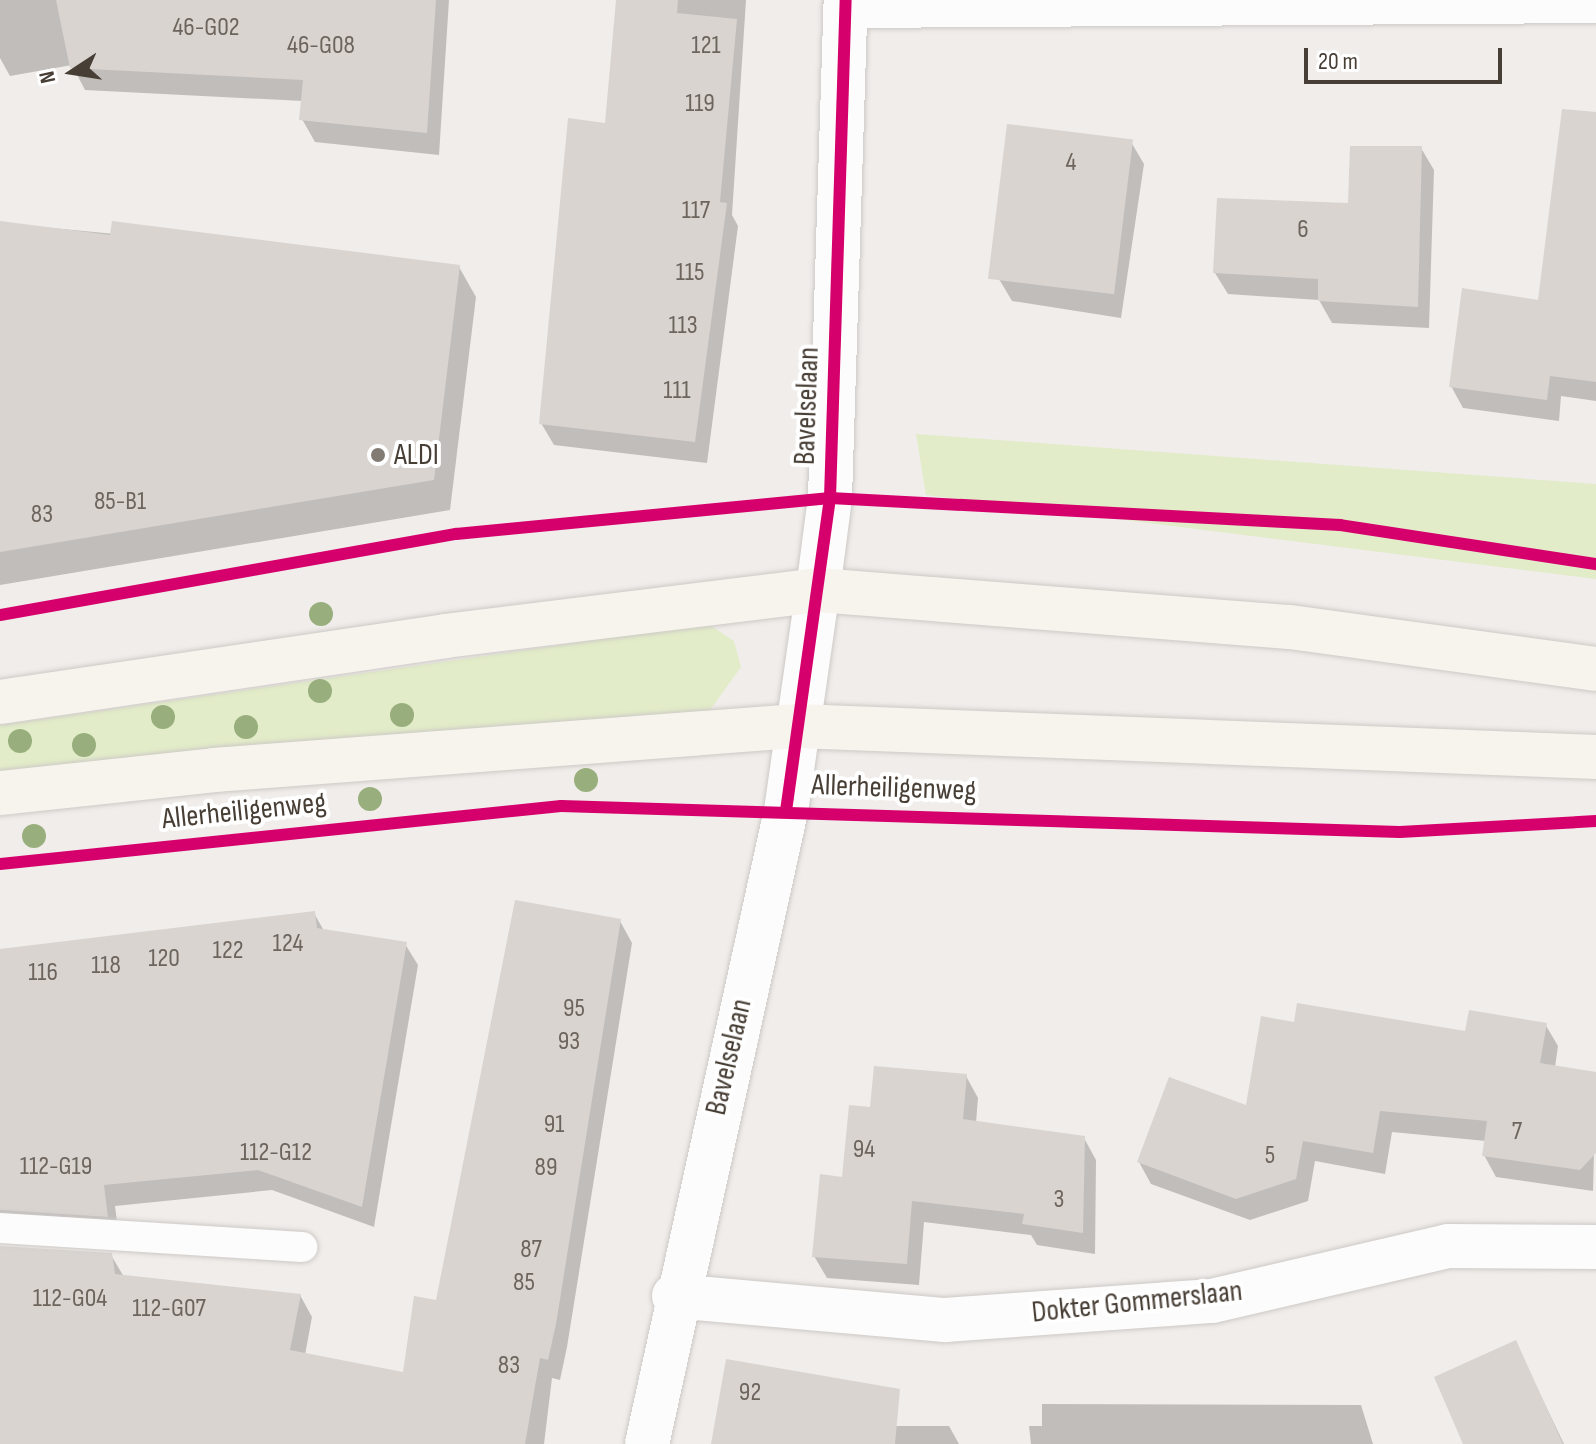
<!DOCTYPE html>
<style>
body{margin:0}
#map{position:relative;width:1596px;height:1444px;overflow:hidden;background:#f0edea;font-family:"Sofia Sans Condensed",sans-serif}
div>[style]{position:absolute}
.green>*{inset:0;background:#e2ecc8}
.shadow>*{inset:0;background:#0003}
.building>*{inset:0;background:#d9d4d0;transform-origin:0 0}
.roads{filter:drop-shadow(0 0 2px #cdc9c6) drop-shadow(0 0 2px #cdc9c6)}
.lane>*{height:30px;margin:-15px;padding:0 15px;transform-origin:15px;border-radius:15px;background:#fdfcfc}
.street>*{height:44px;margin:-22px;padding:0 22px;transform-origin:22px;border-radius:22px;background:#fdfcfc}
.secondary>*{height:44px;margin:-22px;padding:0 22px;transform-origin:22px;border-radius:22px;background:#f7f4ee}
.cycleway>*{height:12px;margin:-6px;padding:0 6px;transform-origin:6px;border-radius:6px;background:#d6006c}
.trees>*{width:24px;height:24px;margin:-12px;border-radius:50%;background:#98af7d}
.dots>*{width:22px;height:22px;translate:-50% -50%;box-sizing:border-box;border:4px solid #fff;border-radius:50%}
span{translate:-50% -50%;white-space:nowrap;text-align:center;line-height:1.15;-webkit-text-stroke:8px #fff;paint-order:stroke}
.number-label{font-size:26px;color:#6d655d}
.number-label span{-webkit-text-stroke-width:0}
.street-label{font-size:30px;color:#473e35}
.poi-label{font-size:30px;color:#473e35}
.left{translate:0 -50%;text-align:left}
.north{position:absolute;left:32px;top:32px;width:80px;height:80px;-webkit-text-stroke:6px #fff;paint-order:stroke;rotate:258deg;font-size:22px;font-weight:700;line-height:32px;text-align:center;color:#473e35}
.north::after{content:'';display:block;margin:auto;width:28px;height:36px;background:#473e35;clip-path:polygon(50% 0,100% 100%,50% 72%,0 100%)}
.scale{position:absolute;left:1304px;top:48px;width:198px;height:36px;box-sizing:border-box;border:4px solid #473e35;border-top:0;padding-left:10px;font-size:24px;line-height:28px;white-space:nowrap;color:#473e35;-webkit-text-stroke:6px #fff;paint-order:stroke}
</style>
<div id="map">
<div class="green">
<i style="clip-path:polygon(916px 434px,1596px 484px,1596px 579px,926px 495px)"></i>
<i style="clip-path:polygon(708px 624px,734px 641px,741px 667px,710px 710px,0 776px,0 725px)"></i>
</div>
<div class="shadow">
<i style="clip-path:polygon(0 0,449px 0,439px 155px,315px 142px,302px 119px,303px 101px,85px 90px,72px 65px,10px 76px,0 58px)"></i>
<i style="clip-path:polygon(618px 0,746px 0,732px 215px,738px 226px,707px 463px,554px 445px,541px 423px,607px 125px)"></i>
<i style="clip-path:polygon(1596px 138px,1596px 401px,1561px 396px,1559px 421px,1463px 408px,1451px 386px,1540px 302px)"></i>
<i style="clip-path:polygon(1131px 142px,1144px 164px,1121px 318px,1012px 301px,999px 279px)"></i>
<i style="clip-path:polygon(1421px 148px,1434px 170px,1429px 328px,1332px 323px,1319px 300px,1228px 294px,1215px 273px,1349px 205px)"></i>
<i style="clip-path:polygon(0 223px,459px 267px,476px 297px,450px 510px,0 585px)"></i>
<i style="clip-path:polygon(314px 913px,324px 931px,405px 944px,418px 965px,374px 1227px,272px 1190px,115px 1206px,119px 1238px,13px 1231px,0 1243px,0 951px)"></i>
<i style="clip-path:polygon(620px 921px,632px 943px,567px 1347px,560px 1380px,552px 1378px,544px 1444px,0 1444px,0 1248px,111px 1255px,124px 1277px,300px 1295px,312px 1317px,305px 1355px,405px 1374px)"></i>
<i style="clip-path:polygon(1296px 1024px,1467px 1033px,1545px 1024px,1558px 1046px,1555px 1067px,1596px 1074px,1593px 1191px,1496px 1177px,1484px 1155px,1486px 1141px,1392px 1132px,1385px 1174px,1315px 1161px,1308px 1201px,1250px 1220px,1151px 1184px,1139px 1162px,1248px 1108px)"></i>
<i style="clip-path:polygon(966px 1076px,978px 1098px,976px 1123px,1084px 1138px,1096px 1160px,1095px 1254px,1037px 1245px,1031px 1235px,924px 1222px,919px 1285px,827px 1278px,814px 1256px,872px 1109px)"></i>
<i style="clip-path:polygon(1515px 1342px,1564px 1444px,1465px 1444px)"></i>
<i style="clip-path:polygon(1042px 1404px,1361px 1405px,1373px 1444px,1031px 1444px,1029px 1426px,1042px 1426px)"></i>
<i style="clip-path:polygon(892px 1426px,949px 1426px,959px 1444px,892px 1444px)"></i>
</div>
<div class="building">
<i style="clip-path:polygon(56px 0,436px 0,427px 133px,299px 120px,303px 80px,70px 68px)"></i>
<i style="clip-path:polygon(616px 0,678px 0,677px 13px,737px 19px,720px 202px,727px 203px,695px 442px,539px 424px,568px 118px,605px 123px)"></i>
<i style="clip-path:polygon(1562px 109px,1596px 112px,1596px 382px,1550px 376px,1547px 400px,1449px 387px,1462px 288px,1538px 300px)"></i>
<i style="left:1007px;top:124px;width:127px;height:156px;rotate:7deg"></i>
<i style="clip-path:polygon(1350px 146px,1422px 146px,1418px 307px,1318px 301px,1318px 279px,1213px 273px,1217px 198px,1348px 203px)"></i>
<i style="clip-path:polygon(0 221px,110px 235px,112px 221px,460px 265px,434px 480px,0 552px)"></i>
<i style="clip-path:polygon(515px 900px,621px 919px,556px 1324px,548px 1360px,540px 1358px,525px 1444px,0 1444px,0 1246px,112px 1253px,115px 1274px,301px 1294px,290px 1350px,403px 1372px,414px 1296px,436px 1300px)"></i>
<i style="clip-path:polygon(315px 911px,317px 928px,407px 942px,362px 1207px,258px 1170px,104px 1185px,108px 1217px,0 1210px,0 949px)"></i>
<i style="clip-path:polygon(1297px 1003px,1465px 1031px,1469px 1010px,1547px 1023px,1540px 1063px,1596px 1072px,1596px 1153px,1580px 1170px,1482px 1156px,1487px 1121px,1380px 1111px,1373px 1153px,1303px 1141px,1296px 1179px,1236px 1199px,1137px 1162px,1169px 1077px,1246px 1105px,1261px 1016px,1294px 1022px)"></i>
<i style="clip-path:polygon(874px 1066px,967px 1074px,963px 1119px,1085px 1136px,1083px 1233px,1022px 1224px,1024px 1214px,912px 1201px,907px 1264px,812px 1257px,820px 1174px,842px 1177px,849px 1105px,870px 1107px)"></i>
<i style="clip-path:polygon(1516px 1340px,1563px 1444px,1463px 1444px,1434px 1377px)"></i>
<i style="clip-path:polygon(726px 1359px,900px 1389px,895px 1444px,711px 1444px)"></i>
</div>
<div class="roads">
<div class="lane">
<i style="left:0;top:1228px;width:303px;rotate:3.6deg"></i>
</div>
<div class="street">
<i style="left:846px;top:6px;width:750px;rotate:-0.38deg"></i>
<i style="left:674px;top:1296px;width:272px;rotate:5.1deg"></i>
<i style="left:945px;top:1320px;width:268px;rotate:-4.1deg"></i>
<i style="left:1212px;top:1301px;width:242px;rotate:-13.1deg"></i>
<i style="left:1448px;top:1246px;width:148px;rotate:0.4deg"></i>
<i style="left:647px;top:1444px;width:648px;rotate:-77.62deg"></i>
<i style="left:786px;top:811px;width:223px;rotate:-81.8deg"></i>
<i style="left:818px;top:590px;width:93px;rotate:-82.6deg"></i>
<i style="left:830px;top:498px;width:498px;rotate:-88.2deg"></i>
</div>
<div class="secondary">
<i style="left:0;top:702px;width:450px;rotate:-8.4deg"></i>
<i style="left:445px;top:636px;width:376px;rotate:-7deg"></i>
<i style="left:818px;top:590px;width:473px;rotate:4.5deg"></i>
<i style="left:1290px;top:627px;width:309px;rotate:7.8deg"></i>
<i style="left:0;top:793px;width:215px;rotate:-6.1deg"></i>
<i style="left:214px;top:770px;width:585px;rotate:-4.32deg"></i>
<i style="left:797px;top:726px;width:800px;rotate:2.22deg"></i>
</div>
</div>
<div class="cycleway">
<i style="left:0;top:615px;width:463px;rotate:-10.1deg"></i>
<i style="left:456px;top:534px;width:376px;rotate:-5.5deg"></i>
<i style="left:830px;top:498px;width:511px;rotate:3.03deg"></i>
<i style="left:1340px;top:525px;width:259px;rotate:8.7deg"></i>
<i style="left:786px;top:811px;width:316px;rotate:-82deg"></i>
<i style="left:830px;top:498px;width:498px;rotate:-88.2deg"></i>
<i style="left:0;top:864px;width:564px;rotate:-5.9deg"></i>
<i style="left:561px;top:806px;width:839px;rotate:1.77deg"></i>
<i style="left:1400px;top:832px;width:196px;rotate:-3.2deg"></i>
</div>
<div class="trees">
<i style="left:321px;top:614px"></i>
<i style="left:320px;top:691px"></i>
<i style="left:402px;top:715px"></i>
<i style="left:163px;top:717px"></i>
<i style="left:246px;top:727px"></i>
<i style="left:20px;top:741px"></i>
<i style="left:84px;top:745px"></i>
<i style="left:586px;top:780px"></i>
<i style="left:370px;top:799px"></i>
<i style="left:34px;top:836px"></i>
</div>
<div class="dots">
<i style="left:378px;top:455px;background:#827b74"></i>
</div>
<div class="number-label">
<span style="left:206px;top:28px">46-G02</span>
<span style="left:321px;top:46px">46-G08</span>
<span style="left:706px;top:46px">121</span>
<span style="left:700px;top:104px">119</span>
<span style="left:1071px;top:163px">4</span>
<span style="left:696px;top:211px">117</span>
<span style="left:1303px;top:230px">6</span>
<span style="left:690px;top:273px">115</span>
<span style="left:683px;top:326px">113</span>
<span style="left:677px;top:391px">111</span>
<span style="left:120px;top:502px">85-B1</span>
<span style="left:42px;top:515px">83</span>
<span style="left:288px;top:944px">124</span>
<span style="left:228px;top:951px">122</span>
<span style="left:164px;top:959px">120</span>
<span style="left:106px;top:966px">118</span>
<span style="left:43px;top:973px">116</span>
<span style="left:574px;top:1009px">95</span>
<span style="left:569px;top:1042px">93</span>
<span style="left:554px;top:1125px">91</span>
<span style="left:1517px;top:1132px">7</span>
<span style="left:864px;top:1150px">94</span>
<span style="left:276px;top:1153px">112-G12</span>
<span style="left:1270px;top:1156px">5</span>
<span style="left:56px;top:1167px">112-G19</span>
<span style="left:546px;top:1168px">89</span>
<span style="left:1059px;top:1200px">3</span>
<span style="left:531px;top:1250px">87</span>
<span style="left:524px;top:1283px">85</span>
<span style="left:70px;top:1299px">112-G04</span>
<span style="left:169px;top:1309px">112-G07</span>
<span style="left:509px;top:1366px">83</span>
<span style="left:750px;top:1393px">92</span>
</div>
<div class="street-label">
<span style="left:807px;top:406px;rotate:-88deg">Bavelselaan</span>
<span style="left:894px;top:788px;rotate:2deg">Allerheiligenweg</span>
<span style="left:244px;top:811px;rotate:-6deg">Allerheiligenweg</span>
<span style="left:729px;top:1057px;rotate:-77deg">Bavelselaan</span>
<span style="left:1137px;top:1302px;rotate:-6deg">Dokter Gommerslaan</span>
</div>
<div class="poi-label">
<span class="left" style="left:394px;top:455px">ALDI</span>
</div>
<div class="north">N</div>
<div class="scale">20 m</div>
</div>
